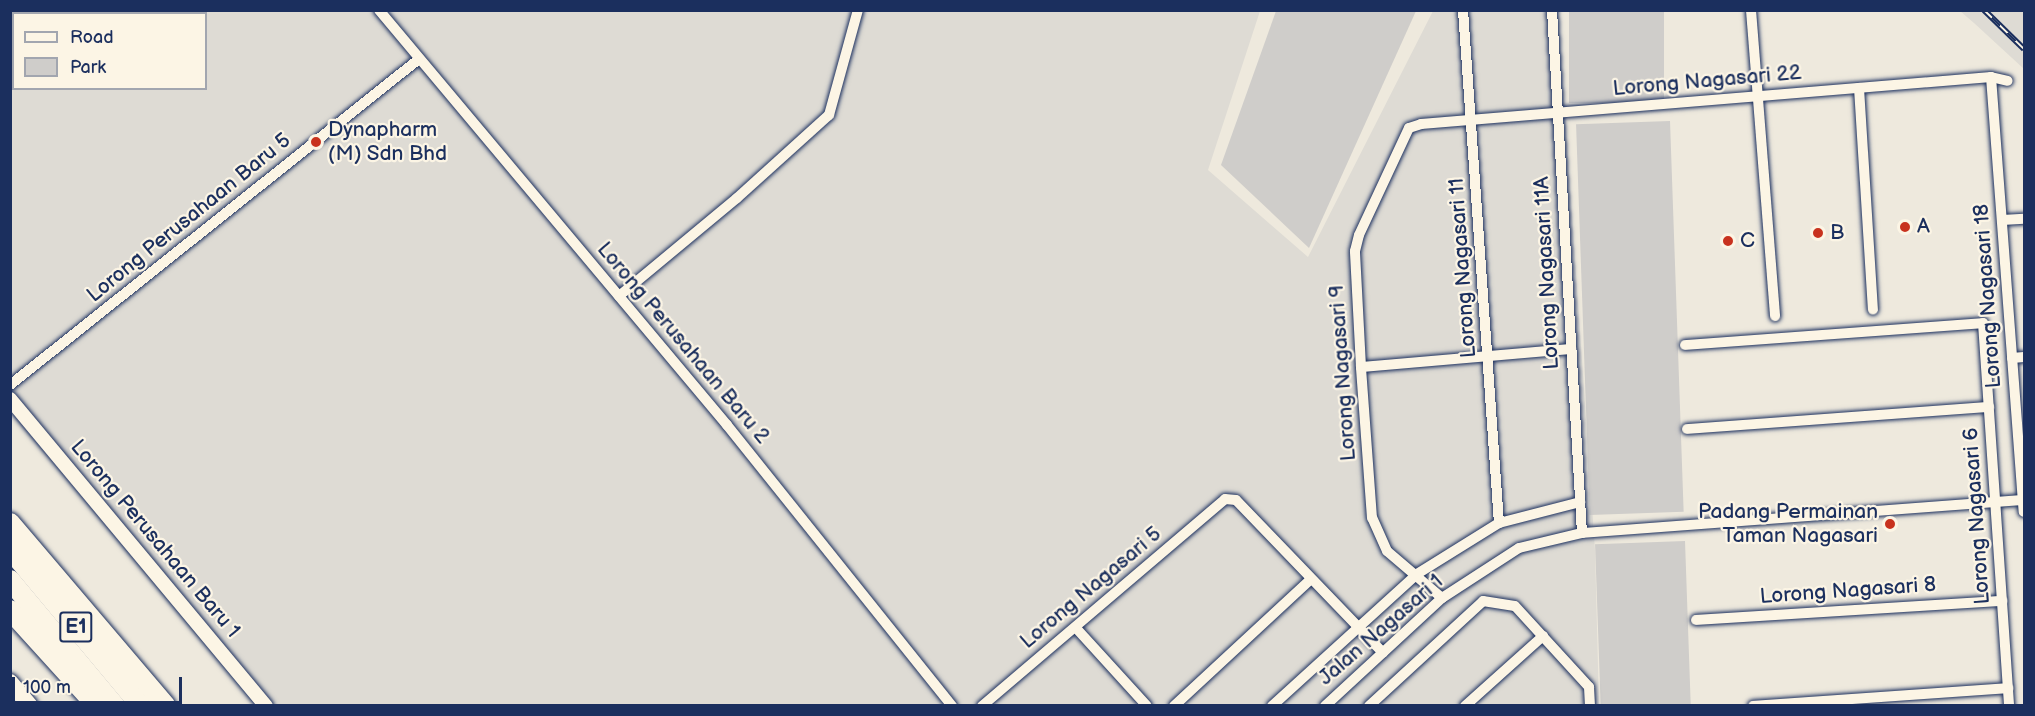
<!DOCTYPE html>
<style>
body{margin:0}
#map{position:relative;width:2035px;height:716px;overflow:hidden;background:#eee9dd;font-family:"Balsamiq Sans",sans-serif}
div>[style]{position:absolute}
.built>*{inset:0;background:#dedbd4}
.green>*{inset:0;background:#cfcdca;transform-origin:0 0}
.roads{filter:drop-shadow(0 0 2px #1b2f5e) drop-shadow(0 0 2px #1b2f5e)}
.minor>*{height:10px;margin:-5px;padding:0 5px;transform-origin:5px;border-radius:5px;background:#fcf5e5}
.tertiary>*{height:14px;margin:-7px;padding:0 7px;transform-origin:7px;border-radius:7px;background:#fcf5e5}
.primary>*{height:16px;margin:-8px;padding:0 8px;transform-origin:8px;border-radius:8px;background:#fcf5e5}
.motorway>*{height:20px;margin:-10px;padding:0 10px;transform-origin:10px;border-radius:10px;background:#fcf5e5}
.rail>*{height:6px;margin-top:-3px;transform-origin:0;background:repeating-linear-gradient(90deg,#fcf5e5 0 11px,#1b2f5e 0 22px);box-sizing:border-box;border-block:2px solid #1b2f5e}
.dots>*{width:16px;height:16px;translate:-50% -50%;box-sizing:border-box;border:3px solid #fcf5e5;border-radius:50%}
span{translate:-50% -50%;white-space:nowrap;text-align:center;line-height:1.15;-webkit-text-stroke:4.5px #fcf5e5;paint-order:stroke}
.shield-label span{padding:2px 4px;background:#fcf5e5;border:2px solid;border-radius:4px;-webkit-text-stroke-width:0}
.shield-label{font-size:20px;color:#1b2f5e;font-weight:700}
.street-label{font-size:21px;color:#1b2f5e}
.poi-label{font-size:21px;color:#1b2f5e}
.left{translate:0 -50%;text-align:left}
.right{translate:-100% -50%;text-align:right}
.frame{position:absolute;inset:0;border:12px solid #1b2f5e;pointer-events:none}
.legend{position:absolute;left:12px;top:12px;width:195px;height:78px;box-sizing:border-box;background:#fcf5e5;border:2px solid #a2a6af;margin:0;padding:8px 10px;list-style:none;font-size:18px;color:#1b2f5e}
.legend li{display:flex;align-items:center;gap:12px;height:30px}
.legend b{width:30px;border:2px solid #a2a6af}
.scale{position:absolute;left:12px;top:677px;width:170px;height:27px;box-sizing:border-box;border:3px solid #1b2f5e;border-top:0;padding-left:8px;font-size:18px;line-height:21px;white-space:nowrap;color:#1b2f5e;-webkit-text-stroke:4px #fcf5e5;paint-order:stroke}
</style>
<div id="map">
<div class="built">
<i style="clip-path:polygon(evenodd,10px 11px,1260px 11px,1208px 170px,1308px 257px,1433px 11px,1558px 11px,1595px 550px,1599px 705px,255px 705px,11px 414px,10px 11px,14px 14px,206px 14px,206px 88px,14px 88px,14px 14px)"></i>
<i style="clip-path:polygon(1960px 11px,2023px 11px,2024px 69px,1974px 23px)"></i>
</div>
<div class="green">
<i style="clip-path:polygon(1276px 11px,1416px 11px,1309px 248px,1221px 165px)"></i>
<i style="left:1569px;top:11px;width:95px;height:92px"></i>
<i style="left:1670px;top:121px;width:391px;height:94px;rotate:88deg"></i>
<i style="left:1685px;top:541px;width:164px;height:90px;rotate:88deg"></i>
</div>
<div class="roads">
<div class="minor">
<i style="left:379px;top:10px;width:542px;rotate:50.02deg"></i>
<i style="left:727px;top:425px;width:360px;rotate:51.3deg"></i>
<i style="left:1463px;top:10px;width:514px;rotate:85.99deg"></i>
<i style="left:1552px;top:10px;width:524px;rotate:86.72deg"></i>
<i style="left:1751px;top:10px;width:307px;rotate:85.5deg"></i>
<i style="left:1991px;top:77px;width:436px;rotate:85.7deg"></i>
<i style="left:1859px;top:88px;width:222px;rotate:86.4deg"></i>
<i style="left:2002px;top:220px;width:22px;rotate:-3deg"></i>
<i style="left:619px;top:296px;width:153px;rotate:-39.7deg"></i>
<i style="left:737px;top:198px;width:124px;rotate:-42.1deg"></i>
<i style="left:829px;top:115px;width:109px;rotate:-74.6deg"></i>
<i style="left:1685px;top:345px;width:299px;rotate:-4.2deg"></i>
<i style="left:1983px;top:323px;width:384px;rotate:86.1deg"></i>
<i style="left:2012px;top:358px;width:12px;rotate:-5deg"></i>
<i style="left:1361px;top:367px;width:211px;rotate:-4.9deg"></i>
<i style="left:10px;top:385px;width:523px;rotate:-38.56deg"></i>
<i style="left:1687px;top:429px;width:303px;rotate:-4.2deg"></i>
<i style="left:1442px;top:598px;width:72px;rotate:-139.5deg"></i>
<i style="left:1387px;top:551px;width:36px;rotate:-114deg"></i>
<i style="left:1372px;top:518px;width:151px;rotate:-94.2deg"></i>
<i style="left:1361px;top:367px;width:116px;rotate:-93deg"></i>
<i style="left:1355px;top:251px;width:16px;rotate:-76deg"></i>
<i style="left:1359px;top:235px;width:118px;rotate:-65deg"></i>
<i style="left:1409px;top:128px;width:13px;rotate:-18deg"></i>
<i style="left:1421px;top:124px;width:572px;rotate:-4.71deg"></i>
<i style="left:1991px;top:77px;width:17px;rotate:13deg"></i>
<i style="left:1696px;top:620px;width:307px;rotate:-3.6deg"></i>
<i style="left:1076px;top:628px;width:105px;rotate:47.7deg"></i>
<i style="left:982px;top:706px;width:319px;rotate:-40.4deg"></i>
<i style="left:1225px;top:499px;width:11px;rotate:5deg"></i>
<i style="left:1236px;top:500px;width:212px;rotate:46.1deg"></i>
<i style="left:1174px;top:706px;width:187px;rotate:-42.8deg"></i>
<i style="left:1272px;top:706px;width:196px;rotate:-42.3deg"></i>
<i style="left:1417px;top:574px;width:97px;rotate:-31.9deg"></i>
<i style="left:1499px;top:523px;width:84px;rotate:-14.5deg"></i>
<i style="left:1325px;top:706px;width:159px;rotate:-42.7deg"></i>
<i style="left:1442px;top:598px;width:92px;rotate:-33deg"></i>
<i style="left:1519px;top:548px;width:65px;rotate:-13.4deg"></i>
<i style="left:1582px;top:533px;width:443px;rotate:-4.3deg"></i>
<i style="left:1369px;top:706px;width:155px;rotate:-42.6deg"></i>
<i style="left:1483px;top:601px;width:32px;rotate:9deg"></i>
<i style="left:1515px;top:606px;width:110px;rotate:47.6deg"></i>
<i style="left:1589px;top:687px;width:19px;rotate:87deg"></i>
<i style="left:1465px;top:706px;width:105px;rotate:-41.9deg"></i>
<i style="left:1753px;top:706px;width:256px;rotate:-4deg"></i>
</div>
<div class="tertiary">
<i style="left:10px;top:399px;width:400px;rotate:50.2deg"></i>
</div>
<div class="primary">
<i style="left:10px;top:682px;width:31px;rotate:50deg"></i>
</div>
<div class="motorway">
<i style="left:10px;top:523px;width:240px;rotate:49.6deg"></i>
<i style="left:10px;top:549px;width:204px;rotate:50.2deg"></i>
<i style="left:10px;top:580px;width:164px;rotate:50.2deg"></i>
<i style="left:10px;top:610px;width:130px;rotate:47.8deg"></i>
</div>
</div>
<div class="rail">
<i style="left:1984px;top:10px;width:56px;rotate:44.3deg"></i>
</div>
<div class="dots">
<i style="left:316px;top:142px;background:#c8321e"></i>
<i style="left:1905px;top:227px;background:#c8321e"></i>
<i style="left:1818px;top:233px;background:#c8321e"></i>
<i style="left:1728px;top:241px;background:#c8321e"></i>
<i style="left:1890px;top:524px;background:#c8321e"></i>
</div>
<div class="shield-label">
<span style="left:76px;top:627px">E1</span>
</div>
<div class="street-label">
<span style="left:1707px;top:81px;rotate:-5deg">Lorong Nagasari 22</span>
<span style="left:189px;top:218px;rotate:-39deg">Lorong Perusahaan Baru 5</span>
<span style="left:1463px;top:268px;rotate:-94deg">Lorong Nagasari 11</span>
<span style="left:1547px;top:273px;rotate:-93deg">Lorong Nagasari 11A</span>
<span style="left:1988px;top:296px;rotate:-94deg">Lorong Nagasari 18</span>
<span style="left:683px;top:343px;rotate:50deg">Lorong Perusahaan Baru 2</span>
<span style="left:1343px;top:373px;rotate:-94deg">Lorong Nagasari 9</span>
<span style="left:1977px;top:516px;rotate:-94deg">Lorong Nagasari 6</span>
<span style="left:155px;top:539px;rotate:50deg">Lorong Perusahaan Baru 1</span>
<span style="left:1091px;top:588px;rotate:-40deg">Lorong Nagasari 5</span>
<span style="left:1848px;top:591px;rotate:-4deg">Lorong Nagasari 8</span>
<span style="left:1381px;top:630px;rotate:-41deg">Jalan Nagasari 1</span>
</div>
<div class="poi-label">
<span class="left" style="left:328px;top:142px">Dynapharm<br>(M) Sdn Bhd</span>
<span class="left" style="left:1917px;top:227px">A</span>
<span class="left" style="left:1830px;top:233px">B</span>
<span class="left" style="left:1740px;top:241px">C</span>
<span class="right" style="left:1878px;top:524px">Padang Permainan<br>Taman Nagasari</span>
</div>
<div class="frame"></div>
<ul class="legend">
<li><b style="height:8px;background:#fcf5e5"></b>Road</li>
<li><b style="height:16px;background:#cfcdca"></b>Park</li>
</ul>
<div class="scale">100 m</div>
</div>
